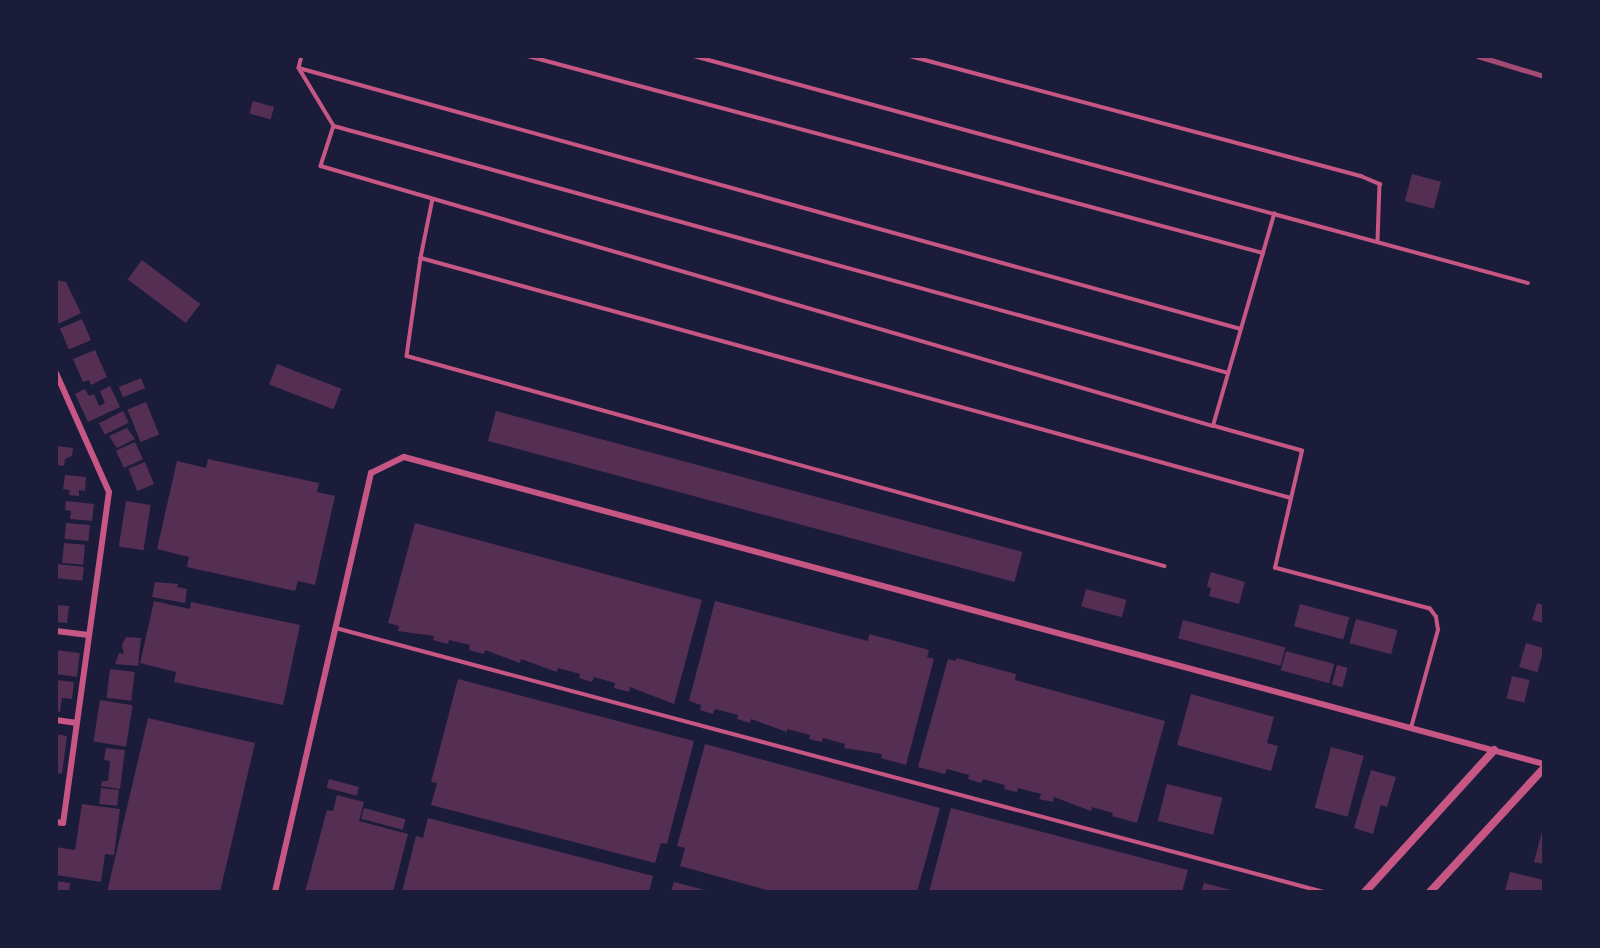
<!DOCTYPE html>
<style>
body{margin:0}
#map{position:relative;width:1600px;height:948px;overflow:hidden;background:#1b1b3a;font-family:"Fira Sans",sans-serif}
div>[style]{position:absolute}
.building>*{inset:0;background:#542f53;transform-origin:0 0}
.service>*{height:3.5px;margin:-1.75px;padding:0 1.75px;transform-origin:1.75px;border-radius:1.75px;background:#c65784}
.minor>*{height:6px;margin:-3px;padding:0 3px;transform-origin:3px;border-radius:3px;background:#c65784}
.tertiary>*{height:8px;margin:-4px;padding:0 4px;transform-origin:4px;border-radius:4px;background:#c65784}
.rail>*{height:4.5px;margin:-2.25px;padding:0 2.25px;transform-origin:2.25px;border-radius:2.25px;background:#a44b75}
span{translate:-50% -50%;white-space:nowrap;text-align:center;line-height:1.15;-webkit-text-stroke:5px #1b1b3a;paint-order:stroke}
.frame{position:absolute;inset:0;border:58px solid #1b1b3a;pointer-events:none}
</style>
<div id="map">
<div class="building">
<i style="left:253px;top:101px;width:22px;height:13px;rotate:16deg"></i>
<i style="left:1412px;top:174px;width:30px;height:28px;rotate:15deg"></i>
<i style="left:142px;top:260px;width:73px;height:24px;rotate:37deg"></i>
<i style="clip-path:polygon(56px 280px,66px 282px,81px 313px,56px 325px)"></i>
<i style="left:82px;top:319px;width:23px;height:24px;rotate:67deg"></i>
<i style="clip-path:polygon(95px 350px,107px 377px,91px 385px,89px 380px,83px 382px,73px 359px)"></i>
<i style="left:277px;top:364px;width:69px;height:22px;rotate:21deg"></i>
<i style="left:141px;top:378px;width:11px;height:24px;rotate:68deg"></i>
<i style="clip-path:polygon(110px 386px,120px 407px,88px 422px,75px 394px,85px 389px,89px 396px,94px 394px,99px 406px,105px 403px,100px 391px)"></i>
<i style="left:146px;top:402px;width:35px;height:20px;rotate:68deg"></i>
<i style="left:123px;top:411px;width:13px;height:27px;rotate:63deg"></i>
<i style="left:496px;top:411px;width:545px;height:31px;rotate:15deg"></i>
<i style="clip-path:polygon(127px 428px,135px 439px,117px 448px,109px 436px)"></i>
<i style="left:135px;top:442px;width:19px;height:21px;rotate:65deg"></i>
<i style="clip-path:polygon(56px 446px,73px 448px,72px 456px,65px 459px,64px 466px,56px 465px)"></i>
<i style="clip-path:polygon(208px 459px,319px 483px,317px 492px,335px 496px,315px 585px,298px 581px,295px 591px,187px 567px,189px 557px,157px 549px,177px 461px,206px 468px)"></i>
<i style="left:145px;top:462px;width:24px;height:18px;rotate:68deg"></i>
<i style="clip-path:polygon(65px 475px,86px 477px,85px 491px,79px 490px,79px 496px,69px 495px,70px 490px,63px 489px)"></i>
<i style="clip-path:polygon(66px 501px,94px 504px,92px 521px,70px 519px,71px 511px,65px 510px)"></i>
<i style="left:126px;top:501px;width:25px;height:46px;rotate:9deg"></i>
<i style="left:66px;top:523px;width:24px;height:16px;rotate:5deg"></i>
<i style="clip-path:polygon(415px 523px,702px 600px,674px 704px,630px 687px,629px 692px,614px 688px,615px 683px,594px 677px,592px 682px,579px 678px,580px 674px,558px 668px,557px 672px,521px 659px,520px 663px,485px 650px,484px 654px,469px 650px,470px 645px,449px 640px,448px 644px,433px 640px,434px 636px,398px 631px,399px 626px,388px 623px)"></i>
<i style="left:64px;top:543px;width:21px;height:20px;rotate:5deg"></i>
<i style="left:57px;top:564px;width:27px;height:14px;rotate:6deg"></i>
<i style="clip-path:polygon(1211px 572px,1245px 582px,1239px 604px,1209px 596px,1211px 588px,1207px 586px)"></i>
<i style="clip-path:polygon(155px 582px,178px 584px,177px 587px,187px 589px,185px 603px,152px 597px)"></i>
<i style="left:1086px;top:589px;width:42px;height:18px;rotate:15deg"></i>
<i style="clip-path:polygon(154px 601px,190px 609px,191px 602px,300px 625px,283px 705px,174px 682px,176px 672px,140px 663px)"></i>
<i style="clip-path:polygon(715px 601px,868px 641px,869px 634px,929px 650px,927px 657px,934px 659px,906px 765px,881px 758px,882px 754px,844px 748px,845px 744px,823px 738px,822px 742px,809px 739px,810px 735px,787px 729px,787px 732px,751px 719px,750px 723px,737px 719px,738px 715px,715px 709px,713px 714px,700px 710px,701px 705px,689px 701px)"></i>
<i style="clip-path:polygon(1537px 603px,1544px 605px,1544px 623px,1532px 620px)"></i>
<i style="left:1300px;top:604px;width:51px;height:23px;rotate:15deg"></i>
<i style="clip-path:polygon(56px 605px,69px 606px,67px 623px,56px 622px)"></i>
<i style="left:1356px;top:619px;width:43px;height:25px;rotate:15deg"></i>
<i style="left:1183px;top:620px;width:106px;height:19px;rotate:15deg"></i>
<i style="clip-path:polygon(126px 637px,141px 638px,138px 666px,115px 664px,119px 653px,124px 654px,122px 645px)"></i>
<i style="left:1526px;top:643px;width:19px;height:25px;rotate:16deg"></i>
<i style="left:56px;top:650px;width:24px;height:24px;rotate:7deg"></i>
<i style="left:1286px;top:651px;width:50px;height:20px;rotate:15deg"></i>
<i style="clip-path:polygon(956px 658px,1016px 674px,1015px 680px,1165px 721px,1137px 823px,1112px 816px,1113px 813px,1092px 807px,1091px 811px,1054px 797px,1053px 802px,1039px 799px,1041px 794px,1018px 788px,1017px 792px,1004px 789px,1005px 785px,983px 779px,981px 783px,968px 779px,969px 775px,947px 769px,945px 774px,918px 767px,948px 659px,956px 661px)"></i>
<i style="left:1337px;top:665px;width:11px;height:20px;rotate:15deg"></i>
<i style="left:110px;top:669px;width:25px;height:29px;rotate:7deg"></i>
<i style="left:1512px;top:676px;width:18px;height:23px;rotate:13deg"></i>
<i style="clip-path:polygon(458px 679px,694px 741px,667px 844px,661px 843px,655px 863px,431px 805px,437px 783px,431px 782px)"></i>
<i style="clip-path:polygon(56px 680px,74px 682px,72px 699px,62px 698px,60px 712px,56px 711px)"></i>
<i style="clip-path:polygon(1191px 694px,1274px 717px,1267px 743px,1278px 746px,1271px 771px,1177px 745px)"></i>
<i style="left:100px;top:700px;width:33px;height:42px;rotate:9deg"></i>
<i style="clip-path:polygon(148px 718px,255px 743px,220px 892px,107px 892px)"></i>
<i style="clip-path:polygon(56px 734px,67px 736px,62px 774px,56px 773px)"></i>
<i style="clip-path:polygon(705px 744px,940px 808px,917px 892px,774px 892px,680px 866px,685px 848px,677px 846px)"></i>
<i style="left:1331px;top:747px;width:34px;height:63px;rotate:15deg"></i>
<i style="clip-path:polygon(106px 748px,125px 750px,120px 789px,101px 786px,102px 781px,108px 781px,110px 761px,104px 760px)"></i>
<i style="clip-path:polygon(1371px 770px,1396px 777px,1387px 807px,1381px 805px,1373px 834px,1354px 828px)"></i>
<i style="left:329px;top:779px;width:31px;height:9px;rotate:15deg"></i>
<i style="left:1167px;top:784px;width:57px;height:38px;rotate:14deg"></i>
<i style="left:101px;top:788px;width:18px;height:16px;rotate:6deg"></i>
<i style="clip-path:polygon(337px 795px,364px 802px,359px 821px,408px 834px,393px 892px,305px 892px,327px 810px,333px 811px)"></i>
<i style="clip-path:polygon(82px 804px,120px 809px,114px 855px,105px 854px,101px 882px,56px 875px,56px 847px,75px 850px)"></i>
<i style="left:364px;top:808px;width:43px;height:11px;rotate:15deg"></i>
<i style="clip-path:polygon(951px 808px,1188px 870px,1182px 892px,929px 892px)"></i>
<i style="clip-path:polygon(428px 818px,653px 876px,649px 892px,402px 892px,416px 836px,423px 838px)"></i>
<i style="clip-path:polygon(1543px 828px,1544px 828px,1544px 864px,1534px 862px)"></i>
<i style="clip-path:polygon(1510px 872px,1544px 880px,1544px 892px,1505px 891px)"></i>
<i style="clip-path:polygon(56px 881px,70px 883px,69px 892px,56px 892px)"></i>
<i style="clip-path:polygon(674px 882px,709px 891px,709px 892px,671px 892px)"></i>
<i style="clip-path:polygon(1204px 883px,1235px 891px,1235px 892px,1201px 892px)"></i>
</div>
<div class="service">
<i style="left:302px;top:56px;width:12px;rotate:104deg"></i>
<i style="left:299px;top:68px;width:977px;rotate:15.49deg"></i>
<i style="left:528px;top:56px;width:761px;rotate:15deg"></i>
<i style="left:694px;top:56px;width:601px;rotate:15.24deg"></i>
<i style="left:910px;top:56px;width:467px;rotate:14.9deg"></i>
<i style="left:1361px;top:176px;width:21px;rotate:23deg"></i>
<i style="left:1380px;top:184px;width:58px;rotate:92deg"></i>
<i style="left:299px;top:68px;width:68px;rotate:58.9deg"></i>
<i style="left:334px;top:126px;width:927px;rotate:15.44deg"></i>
<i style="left:334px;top:126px;width:42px;rotate:108deg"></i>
<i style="left:321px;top:166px;width:929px;rotate:16.25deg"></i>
<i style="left:433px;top:199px;width:60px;rotate:101.5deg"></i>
<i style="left:421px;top:258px;width:902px;rotate:15.42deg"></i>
<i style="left:421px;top:258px;width:99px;rotate:98.1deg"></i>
<i style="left:407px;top:356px;width:786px;rotate:15.5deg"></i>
<i style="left:336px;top:628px;width:1023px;rotate:14.96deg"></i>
<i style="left:1411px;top:728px;width:102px;rotate:-74.6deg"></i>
<i style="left:1438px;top:630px;width:13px;rotate:-99deg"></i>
<i style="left:1436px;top:617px;width:10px;rotate:-127deg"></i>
<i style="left:1430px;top:609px;width:160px;rotate:-165.2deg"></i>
<i style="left:1275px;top:568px;width:120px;rotate:-77deg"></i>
<i style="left:1302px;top:451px;width:92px;rotate:-164.3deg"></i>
<i style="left:1213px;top:426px;width:221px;rotate:-73.9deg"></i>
<i style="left:1274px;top:214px;width:263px;rotate:15.2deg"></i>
</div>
<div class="minor">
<i style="left:56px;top:373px;width:130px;rotate:66deg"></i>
<i style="left:109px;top:492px;width:334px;rotate:97.9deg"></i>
<i style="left:63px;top:823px;width:7px;rotate:-172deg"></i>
<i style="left:56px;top:631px;width:33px;rotate:7deg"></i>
<i style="left:56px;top:720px;width:21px;rotate:8deg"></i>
<i style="left:275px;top:892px;width:430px;rotate:-77.1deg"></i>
<i style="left:371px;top:473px;width:37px;rotate:-26deg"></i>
<i style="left:404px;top:457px;width:1181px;rotate:15.07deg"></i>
</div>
<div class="tertiary">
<i style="left:1365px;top:892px;width:192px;rotate:-47.7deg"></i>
<i style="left:1430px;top:892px;width:168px;rotate:-47.4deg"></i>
</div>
<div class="rail">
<i style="left:1478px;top:56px;width:69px;rotate:16.9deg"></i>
</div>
<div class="frame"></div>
</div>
